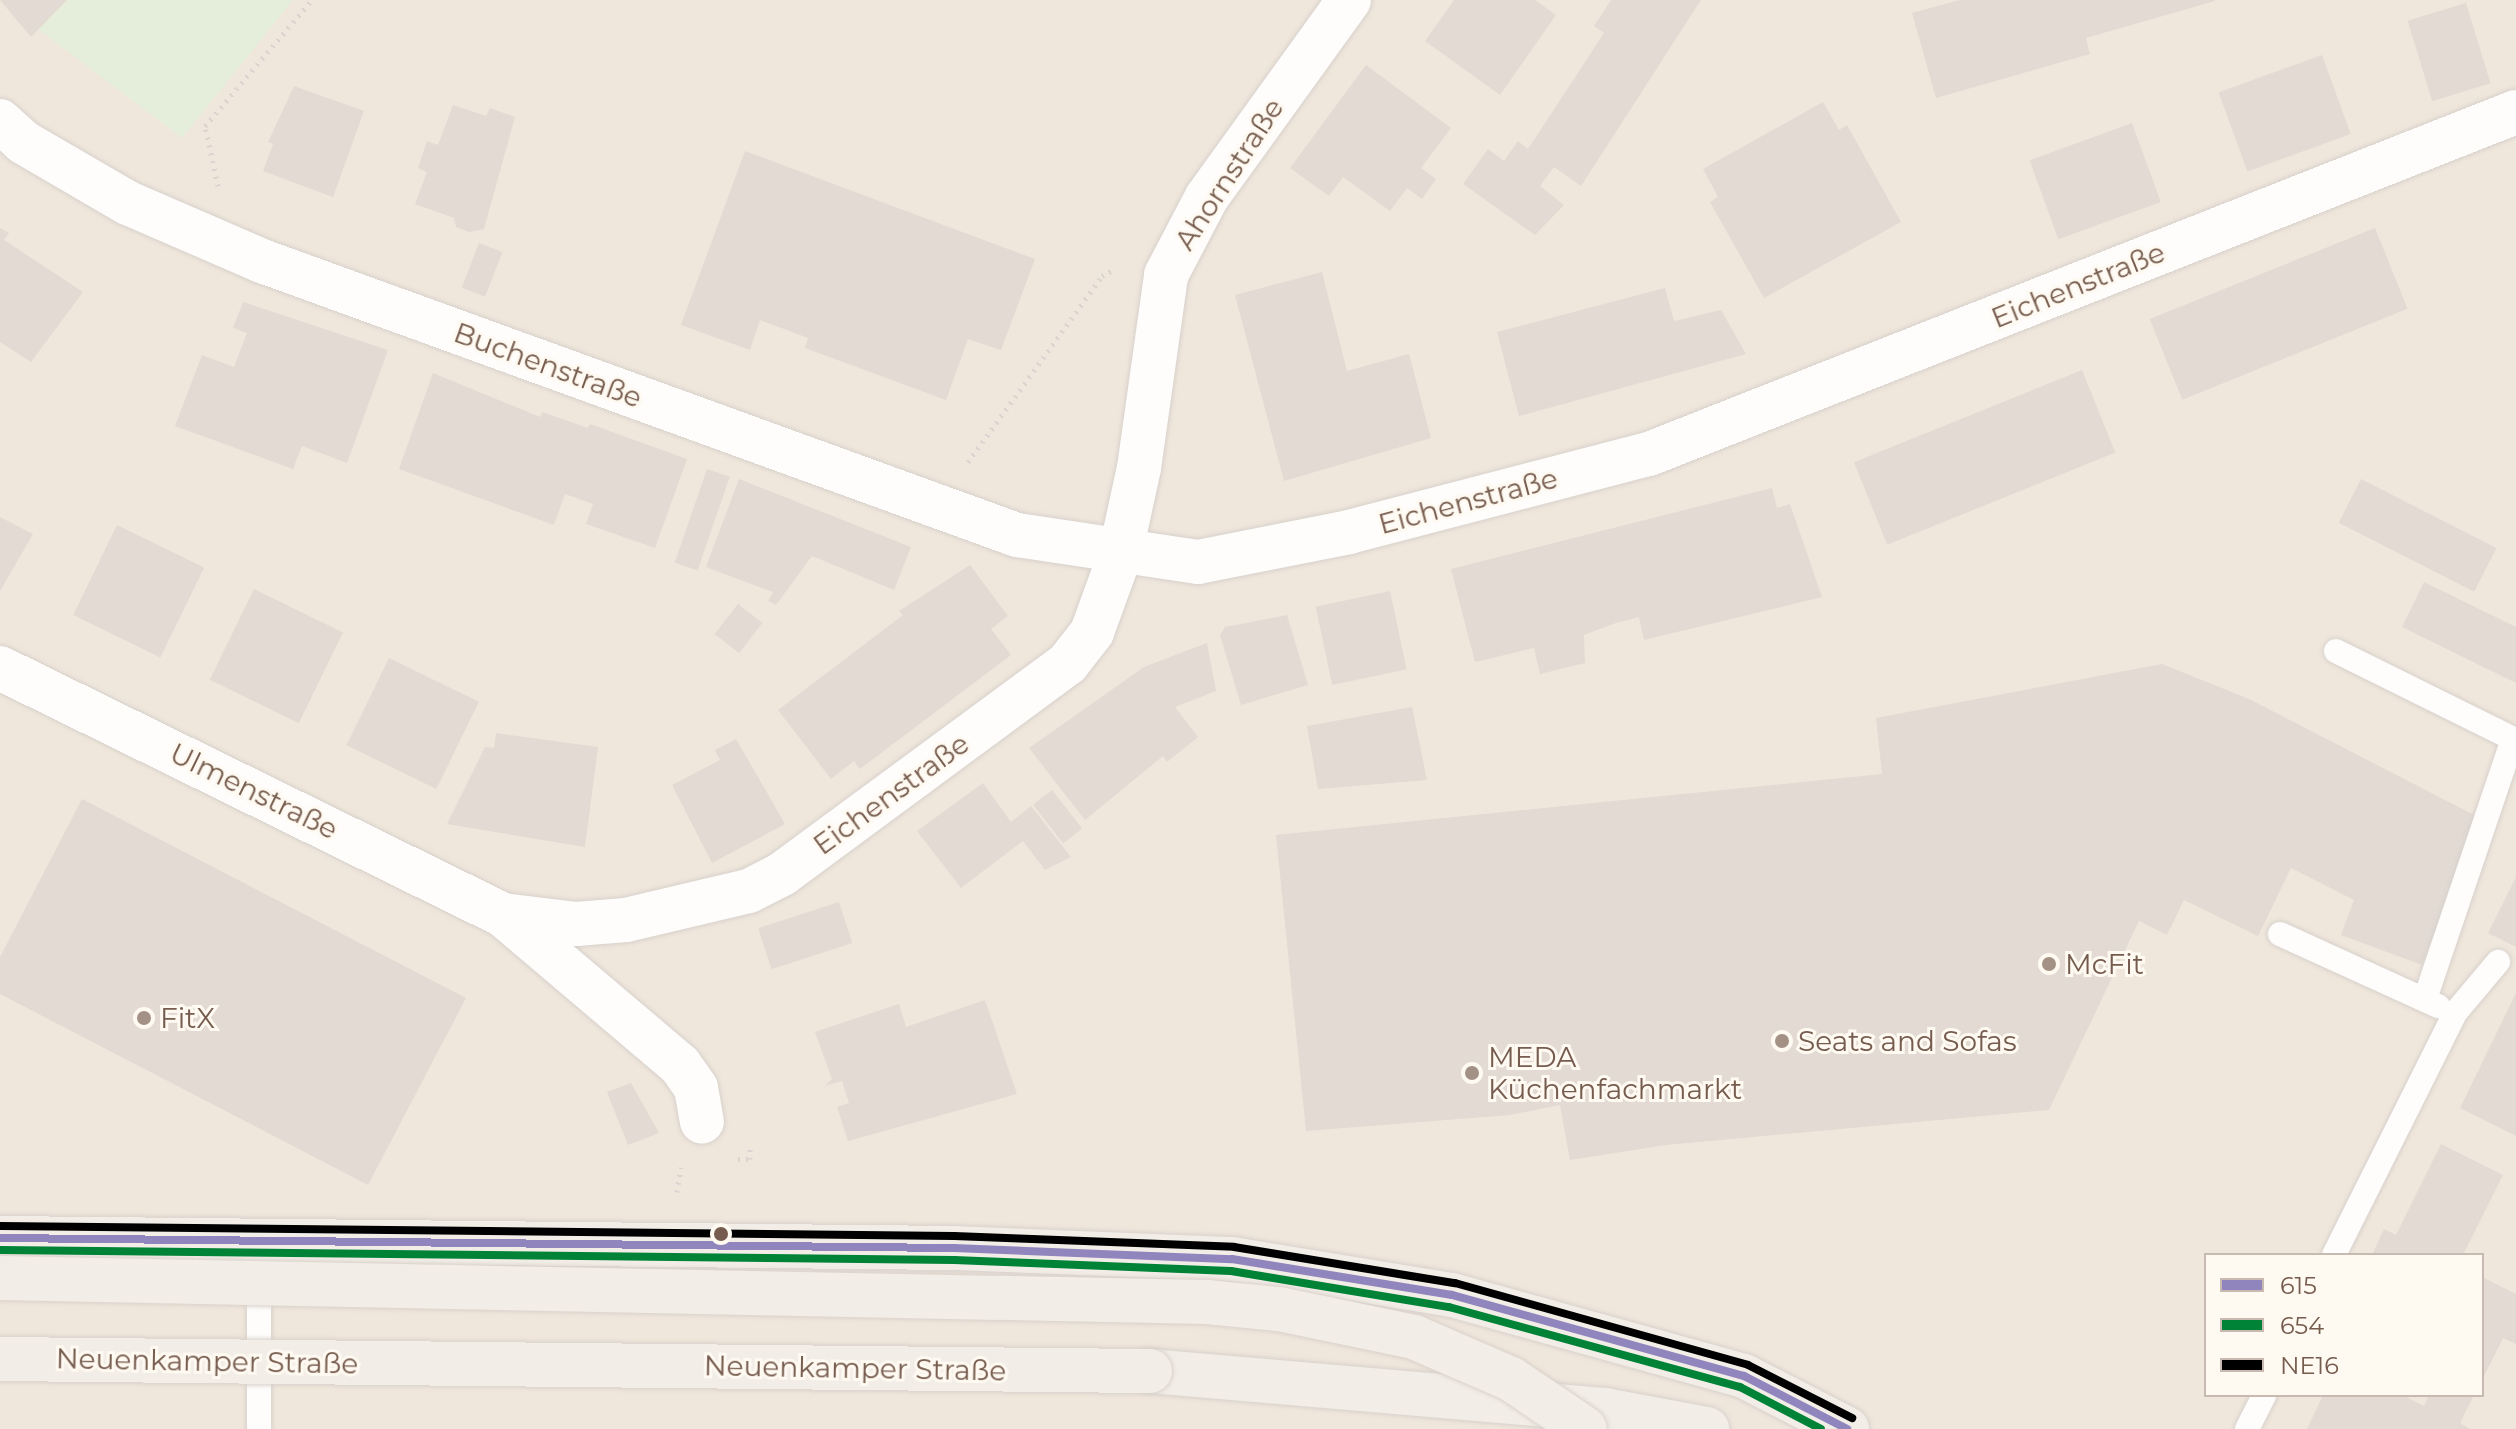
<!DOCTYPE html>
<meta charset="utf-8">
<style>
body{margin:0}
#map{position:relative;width:2516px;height:1429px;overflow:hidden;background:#f8f4ee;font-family:Montserrat,sans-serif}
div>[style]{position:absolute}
.residential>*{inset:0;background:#f0e7dc}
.green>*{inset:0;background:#e5eeda}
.building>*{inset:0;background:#e2dad3;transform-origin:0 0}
.path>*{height:5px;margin-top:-2.5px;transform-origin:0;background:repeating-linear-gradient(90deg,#dad3cf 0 2px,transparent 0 8px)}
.roads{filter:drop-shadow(0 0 2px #d7d1cc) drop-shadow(0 0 2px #d7d1cc)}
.lane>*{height:24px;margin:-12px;padding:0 12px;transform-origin:12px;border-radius:12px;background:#fefdfc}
.street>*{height:44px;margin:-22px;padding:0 22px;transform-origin:22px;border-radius:22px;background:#fefdfc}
.primary>*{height:44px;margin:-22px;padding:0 22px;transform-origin:22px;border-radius:22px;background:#f2eee7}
.bridges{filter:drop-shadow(0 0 2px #d9d1cb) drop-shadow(0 0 2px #d9d1cb)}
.primary-bridge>*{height:44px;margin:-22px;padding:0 22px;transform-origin:22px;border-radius:22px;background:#f2eee7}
.bus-1>*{height:8px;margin:-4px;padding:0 4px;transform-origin:4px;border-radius:4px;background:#9185be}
.bus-2>*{height:8px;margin:-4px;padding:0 4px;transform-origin:4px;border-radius:4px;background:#008237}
.bus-3>*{height:8px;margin:-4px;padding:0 4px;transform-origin:4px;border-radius:4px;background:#000}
.dots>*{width:22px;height:22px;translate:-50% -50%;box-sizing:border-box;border:4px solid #fef9f1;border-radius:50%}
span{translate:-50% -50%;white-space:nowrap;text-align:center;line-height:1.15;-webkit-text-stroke:6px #fef9f1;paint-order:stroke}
.street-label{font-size:28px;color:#765c4e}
.poi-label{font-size:28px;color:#765c4e}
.left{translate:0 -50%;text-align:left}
.legend{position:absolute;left:2204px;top:1253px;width:280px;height:144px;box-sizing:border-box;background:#fef9f1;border:2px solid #c8bab0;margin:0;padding:10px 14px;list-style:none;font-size:24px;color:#765c4e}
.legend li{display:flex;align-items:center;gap:16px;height:40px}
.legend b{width:40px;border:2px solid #c8bab0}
</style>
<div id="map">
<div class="residential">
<i style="clip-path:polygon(evenodd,0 0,2516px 0,2516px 1429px,0 1429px,0 0,2206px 1255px,2482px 1255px,2482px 1395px,2206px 1395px,2206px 1255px)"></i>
</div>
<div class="green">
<i style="clip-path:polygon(68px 0,293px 0,182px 138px,38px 29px)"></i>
</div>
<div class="building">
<i style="clip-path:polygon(0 0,67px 0,31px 37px)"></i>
<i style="clip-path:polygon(1454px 0,1535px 0,1556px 15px,1500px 95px,1425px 41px)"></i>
<i style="clip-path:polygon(1611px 0,1701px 0,1581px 186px,1554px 167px,1540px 186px,1564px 205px,1535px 235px,1463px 184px,1488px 149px,1504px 161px,1518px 141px,1528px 149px,1604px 33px,1594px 26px)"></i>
<i style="clip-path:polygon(1960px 0,2215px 0,2215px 1px,2086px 38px,2090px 54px,1936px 98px,1912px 13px)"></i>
<i style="left:2466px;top:3px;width:84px;height:61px;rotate:73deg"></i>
<i style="left:2322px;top:55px;width:84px;height:110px;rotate:70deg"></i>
<i style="clip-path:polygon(1366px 65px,1451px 128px,1421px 168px,1436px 179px,1422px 199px,1407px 188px,1390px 211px,1343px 177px,1329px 196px,1290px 168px)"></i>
<i style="clip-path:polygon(294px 86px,364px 111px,333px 197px,263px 171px,273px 144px,268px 142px)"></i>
<i style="clip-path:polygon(1823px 102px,1839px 130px,1847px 125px,1901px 222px,1764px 298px,1710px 202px,1718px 197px,1703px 169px)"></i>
<i style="clip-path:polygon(453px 105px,486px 116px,490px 108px,515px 117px,484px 229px,469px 232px,456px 227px,454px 218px,415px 204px,427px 172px,418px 168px,427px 141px,438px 145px)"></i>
<i style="left:2132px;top:123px;width:84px;height:109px;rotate:70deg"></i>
<i style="clip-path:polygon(745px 151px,1035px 259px,1001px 350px,968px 339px,946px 400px,805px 348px,808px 338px,760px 320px,750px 350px,681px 325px)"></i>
<i style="clip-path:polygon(0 228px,9px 233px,4px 240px,83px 292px,31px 362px,0 342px)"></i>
<i style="left:2375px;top:228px;width:87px;height:243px;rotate:68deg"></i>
<i style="left:479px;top:243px;width:25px;height:48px;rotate:21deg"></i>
<i style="clip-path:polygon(1322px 272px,1347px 371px,1409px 354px,1431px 438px,1284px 481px,1235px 295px)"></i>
<i style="clip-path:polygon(1665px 288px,1674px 321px,1721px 310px,1746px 354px,1519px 416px,1497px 332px)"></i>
<i style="clip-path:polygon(243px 302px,388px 350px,347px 463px,302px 446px,293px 469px,175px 426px,202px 355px,234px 367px,247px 333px,233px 328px)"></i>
<i style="left:2082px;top:370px;width:89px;height:246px;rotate:68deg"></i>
<i style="clip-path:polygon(433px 373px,540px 417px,542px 412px,588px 428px,590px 424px,687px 459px,655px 548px,586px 524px,593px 504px,565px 494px,554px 525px,399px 469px)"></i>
<i style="left:707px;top:469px;width:24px;height:99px;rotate:19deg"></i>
<i style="clip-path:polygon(739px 479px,911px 547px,894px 590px,812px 556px,776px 605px,768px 601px,773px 592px,706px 567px)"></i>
<i style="left:2361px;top:479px;width:152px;height:49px;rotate:27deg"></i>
<i style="clip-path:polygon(1772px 488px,1777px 508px,1790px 504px,1822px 597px,1644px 640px,1639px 617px,1616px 623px,1584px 635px,1585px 663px,1540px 674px,1534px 648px,1475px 662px,1451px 569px)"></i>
<i style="clip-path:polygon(0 517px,33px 534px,0 591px)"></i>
<i style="left:117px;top:525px;width:97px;height:100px;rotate:26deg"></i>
<i style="clip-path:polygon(970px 565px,1008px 616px,991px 629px,1011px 655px,860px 769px,854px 761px,831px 779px,778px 710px,903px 615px,899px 611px)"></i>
<i style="clip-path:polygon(2424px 582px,2516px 627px,2516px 683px,2402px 627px)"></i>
<i style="left:254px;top:589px;width:99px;height:101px;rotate:26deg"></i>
<i style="left:1390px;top:591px;width:80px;height:76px;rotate:78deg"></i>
<i style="left:738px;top:604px;width:31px;height:38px;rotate:38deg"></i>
<i style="clip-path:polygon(1287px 615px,1308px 685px,1241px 705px,1220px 635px,1225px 627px)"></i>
<i style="clip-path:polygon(1207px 643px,1216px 691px,1175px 707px,1198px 737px,1167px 762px,1163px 756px,1085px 820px,1029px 748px,1144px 667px)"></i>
<i style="left:389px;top:658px;width:100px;height:97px;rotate:26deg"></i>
<i style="clip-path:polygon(2162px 664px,2249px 699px,2478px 817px,2422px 965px,2341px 935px,2354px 900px,2291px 868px,2258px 936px,2184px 900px,2167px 935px,2139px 921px,2049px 1110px,1666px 1145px,1570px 1160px,1560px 1105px,1510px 1115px,1306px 1131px,1276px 835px,1882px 774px,1876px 718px)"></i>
<i style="clip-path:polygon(1412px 707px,1427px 780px,1318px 789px,1307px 726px)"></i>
<i style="clip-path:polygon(496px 733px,598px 747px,585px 847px,447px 824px,485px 747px,494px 748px)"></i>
<i style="clip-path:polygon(736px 739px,785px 824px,712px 863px,672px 785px,720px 760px,715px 750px)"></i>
<i style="clip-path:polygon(983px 783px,1011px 822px,1031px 806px,1071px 857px,1045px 870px,1023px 841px,961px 888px,917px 831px)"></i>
<i style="left:1052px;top:790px;width:49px;height:24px;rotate:52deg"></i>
<i style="clip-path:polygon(82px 799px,466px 998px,368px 1185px,0 994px,0 957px)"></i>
<i style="clip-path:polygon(2516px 877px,2516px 947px,2488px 933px)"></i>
<i style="left:839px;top:902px;width:43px;height:85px;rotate:72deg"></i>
<i style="clip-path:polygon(2516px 993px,2516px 1136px,2460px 1108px)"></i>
<i style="clip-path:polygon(985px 1000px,1017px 1094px,848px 1141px,837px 1107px,849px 1103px,842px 1081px,825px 1086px,832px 1079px,815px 1032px,899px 1004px,906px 1027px)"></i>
<i style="clip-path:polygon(631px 1083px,659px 1133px,628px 1145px,607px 1092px)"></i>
<i style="clip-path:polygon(2441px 1144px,2503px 1175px,2463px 1255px,2372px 1255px,2384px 1229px,2396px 1235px)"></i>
<i style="clip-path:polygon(2482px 1277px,2516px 1294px,2516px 1344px,2503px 1338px,2482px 1380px)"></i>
<i style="clip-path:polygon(2323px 1395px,2402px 1395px,2424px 1406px,2429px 1395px,2474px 1395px,2460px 1423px,2470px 1429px,2307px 1429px)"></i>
</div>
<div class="path">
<i style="left:218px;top:186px;width:61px;rotate:-102.2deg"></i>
<i style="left:205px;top:126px;width:165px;rotate:-49.7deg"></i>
<i style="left:968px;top:462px;width:229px;rotate:-54.2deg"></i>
<i style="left:1102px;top:276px;width:13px;rotate:-29deg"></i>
<i style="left:738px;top:1159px;width:12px"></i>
<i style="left:750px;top:1159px;width:14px;rotate:-90deg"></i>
<i style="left:677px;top:1192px;width:25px;rotate:-81deg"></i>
</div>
<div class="roads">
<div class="lane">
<i style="left:2336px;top:651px;width:198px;rotate:26.4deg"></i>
<i style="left:2513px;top:739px;width:274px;rotate:108.7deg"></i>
<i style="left:2280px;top:934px;width:174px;rotate:24.5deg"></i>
<i style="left:2334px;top:1255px;width:271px;rotate:-63.4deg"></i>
<i style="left:2455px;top:1013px;width:67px;rotate:-49.9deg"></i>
<i style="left:259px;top:1274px;width:155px;rotate:90deg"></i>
<i style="left:2247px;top:1429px;width:38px;rotate:-63deg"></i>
</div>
<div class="street">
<i style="left:0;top:121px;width:31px;rotate:42deg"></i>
<i style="left:23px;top:142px;width:121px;rotate:30.2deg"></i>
<i style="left:128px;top:203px;width:146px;rotate:23.4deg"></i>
<i style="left:262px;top:261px;width:803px;rotate:19.95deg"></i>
<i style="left:1017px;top:535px;width:183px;rotate:8.5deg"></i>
<i style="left:1198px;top:562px;width:154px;rotate:-11.2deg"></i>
<i style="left:1349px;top:532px;width:310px;rotate:-14.6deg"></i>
<i style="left:1649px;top:454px;width:932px;rotate:-21.53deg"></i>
<i style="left:0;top:668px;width:560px;rotate:26.15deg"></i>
<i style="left:503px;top:915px;width:232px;rotate:40.3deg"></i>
<i style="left:680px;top:1065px;width:28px;rotate:55deg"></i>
<i style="left:696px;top:1088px;width:34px;rotate:80deg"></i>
<i style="left:503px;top:915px;width:74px;rotate:7deg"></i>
<i style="left:576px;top:924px;width:50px;rotate:-4.6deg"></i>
<i style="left:626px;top:920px;width:126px;rotate:-13.3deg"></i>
<i style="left:749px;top:891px;width:37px;rotate:-27deg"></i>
<i style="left:782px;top:874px;width:355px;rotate:-36.4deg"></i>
<i style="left:1068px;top:663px;width:39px;rotate:-52deg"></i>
<i style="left:1092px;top:632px;width:82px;rotate:-70deg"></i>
<i style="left:1120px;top:555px;width:89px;rotate:-77.7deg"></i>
<i style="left:1139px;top:468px;width:195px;rotate:-82deg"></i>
<i style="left:1166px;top:275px;width:88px;rotate:-62.3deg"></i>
<i style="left:1207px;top:197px;width:243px;rotate:-54.2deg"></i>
</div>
<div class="primary">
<i style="left:0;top:1238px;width:954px;rotate:0.6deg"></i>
<i style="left:954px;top:1248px;width:278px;rotate:2.3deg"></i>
<i style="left:1232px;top:1259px;width:223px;rotate:9.3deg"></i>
<i style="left:1452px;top:1295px;width:303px;rotate:15.5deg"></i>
<i style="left:1744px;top:1376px;width:116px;rotate:27.2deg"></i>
<i style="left:1150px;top:1371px;width:456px;rotate:4.9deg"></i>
<i style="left:1604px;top:1410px;width:105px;rotate:10.5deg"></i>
</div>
</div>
<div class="bridges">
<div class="primary-bridge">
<i style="left:0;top:1278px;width:1207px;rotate:1.14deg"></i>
<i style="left:1207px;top:1302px;width:72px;rotate:5.6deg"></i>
<i style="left:1279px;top:1309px;width:138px;rotate:11.7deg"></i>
<i style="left:1414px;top:1337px;width:106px;rotate:23.4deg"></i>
<i style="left:1511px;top:1379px;width:89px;rotate:34deg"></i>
<i style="left:0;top:1359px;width:1150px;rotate:0.6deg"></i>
</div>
</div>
<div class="bus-1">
<i style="left:0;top:1238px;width:954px;rotate:0.6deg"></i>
<i style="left:954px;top:1248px;width:278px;rotate:2.3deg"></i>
<i style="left:1232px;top:1259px;width:223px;rotate:9.3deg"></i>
<i style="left:1452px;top:1295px;width:303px;rotate:15.5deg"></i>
<i style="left:1744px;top:1376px;width:116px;rotate:27.2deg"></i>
</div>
<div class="bus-2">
<i style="left:0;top:1250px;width:954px;rotate:0.6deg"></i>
<i style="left:954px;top:1260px;width:277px;rotate:2.3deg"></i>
<i style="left:1231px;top:1271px;width:221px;rotate:9.4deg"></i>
<i style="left:1449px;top:1307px;width:302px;rotate:15.4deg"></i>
<i style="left:1740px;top:1387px;width:91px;rotate:27.4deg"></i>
</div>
<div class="bus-3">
<i style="left:0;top:1226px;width:954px;rotate:0.6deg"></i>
<i style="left:954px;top:1236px;width:280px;rotate:2.2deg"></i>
<i style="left:1234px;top:1247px;width:224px;rotate:9.3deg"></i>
<i style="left:1455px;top:1283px;width:304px;rotate:15.6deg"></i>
<i style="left:1748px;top:1365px;width:117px;rotate:27deg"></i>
</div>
<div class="dots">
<i style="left:2049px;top:964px;background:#a49186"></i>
<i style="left:144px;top:1018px;background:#a49186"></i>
<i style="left:1782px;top:1041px;background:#a49186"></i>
<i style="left:1472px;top:1073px;background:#a49186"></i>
<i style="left:721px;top:1234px;background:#765c4e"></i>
</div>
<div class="street-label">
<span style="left:1229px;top:174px;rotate:-57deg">Ahornstraße</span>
<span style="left:2078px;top:285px;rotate:-22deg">Eichenstraße</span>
<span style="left:548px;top:365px;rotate:20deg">Buchenstraße</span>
<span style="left:1468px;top:501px;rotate:-15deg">Eichenstraße</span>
<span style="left:254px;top:791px;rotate:26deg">Ulmenstraße</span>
<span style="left:891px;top:794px;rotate:-36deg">Eichenstraße</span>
<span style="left:207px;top:1361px;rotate:1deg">Neuenkamper Straße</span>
<span style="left:855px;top:1368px;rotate:1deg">Neuenkamper Straße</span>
</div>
<div class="poi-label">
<span class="left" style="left:2065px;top:964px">McFit</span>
<span class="left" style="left:160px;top:1018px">FitX</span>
<span class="left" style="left:1798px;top:1041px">Seats and Sofas</span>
<span class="left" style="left:1488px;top:1073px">MEDA<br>Küchenfachmarkt</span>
</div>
<ul class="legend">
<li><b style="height:10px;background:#9185be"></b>615</li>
<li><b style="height:10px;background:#008237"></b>654</li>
<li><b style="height:10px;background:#000"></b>NE16</li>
</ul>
</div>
